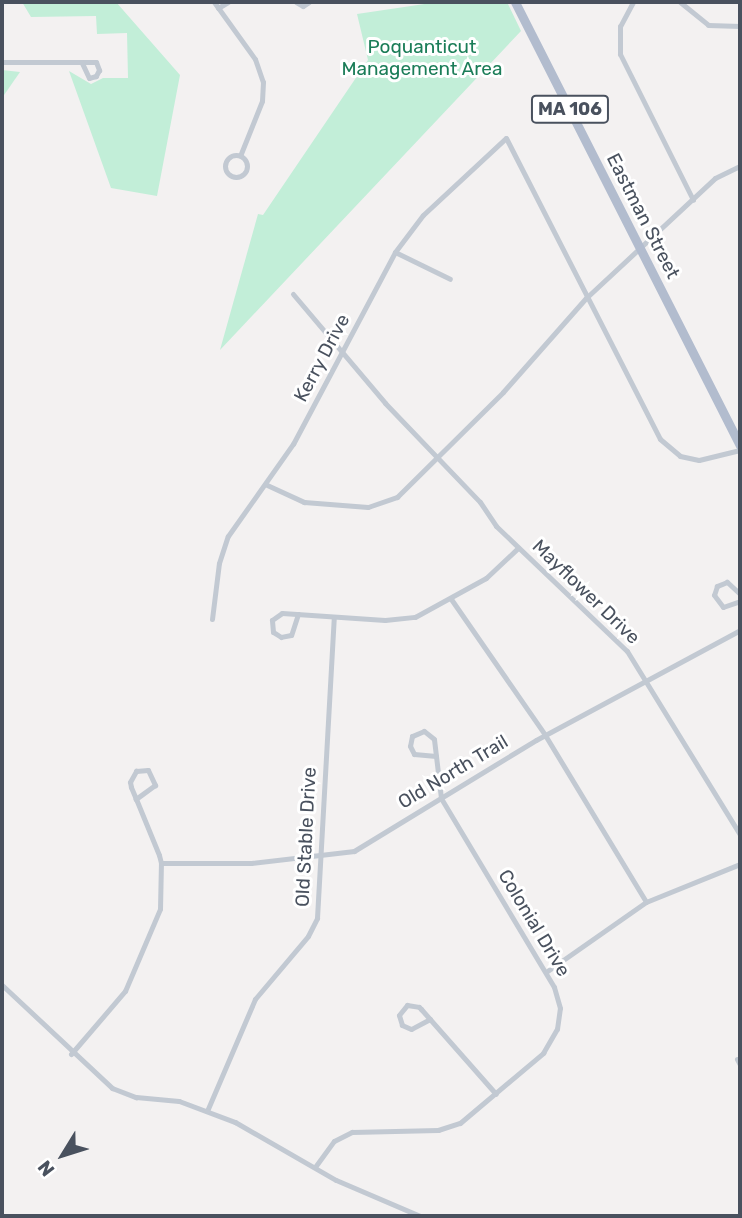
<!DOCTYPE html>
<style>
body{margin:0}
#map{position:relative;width:742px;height:1218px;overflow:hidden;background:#f3f1f1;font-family:Rubik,sans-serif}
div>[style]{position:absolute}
.green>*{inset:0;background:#c2eed8}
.minor>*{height:5px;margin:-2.5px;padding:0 2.5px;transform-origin:2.5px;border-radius:2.5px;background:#c2c9d2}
.minor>.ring{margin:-2.5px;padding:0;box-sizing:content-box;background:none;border:5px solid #c2c9d2;border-radius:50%}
.primary>*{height:9px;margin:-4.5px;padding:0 4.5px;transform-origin:4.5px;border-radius:4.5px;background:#b2bcce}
span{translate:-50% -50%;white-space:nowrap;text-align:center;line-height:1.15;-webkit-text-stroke:6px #fff;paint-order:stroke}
.shield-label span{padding:2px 5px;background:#fff;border:2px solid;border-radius:5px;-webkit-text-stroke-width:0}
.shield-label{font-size:18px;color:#49515e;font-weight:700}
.park-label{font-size:19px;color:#1b7d58}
.street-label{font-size:19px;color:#49515e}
.frame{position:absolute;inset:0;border:4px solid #49515e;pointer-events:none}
.north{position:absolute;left:28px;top:1120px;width:70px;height:70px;-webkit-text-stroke:5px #fff;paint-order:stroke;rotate:232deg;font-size:19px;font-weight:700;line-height:28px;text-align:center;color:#49515e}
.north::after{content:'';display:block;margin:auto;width:24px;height:32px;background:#49515e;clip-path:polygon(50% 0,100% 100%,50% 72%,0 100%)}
</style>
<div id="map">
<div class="green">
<i style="clip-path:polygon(22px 2px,116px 2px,180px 75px,157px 196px,111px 188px,69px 71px,91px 84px,103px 78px,128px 78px,127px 33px,97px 34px,96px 16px,31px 17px)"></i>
<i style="clip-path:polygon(438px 2px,507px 2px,521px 31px,220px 350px,258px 214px,263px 215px,368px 60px,357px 14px)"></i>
<i style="clip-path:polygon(2px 70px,20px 72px,2px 98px)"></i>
</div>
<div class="minor">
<i style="left:214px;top:2px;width:70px;rotate:54.3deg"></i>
<i style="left:255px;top:59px;width:24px;rotate:71deg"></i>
<i style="left:263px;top:82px;width:19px;rotate:93deg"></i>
<i style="left:262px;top:101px;width:59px;rotate:111.8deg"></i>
<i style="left:296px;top:2px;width:8px;rotate:30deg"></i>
<i style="left:303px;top:6px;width:7px;rotate:-34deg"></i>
<i style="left:633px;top:2px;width:27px;rotate:118deg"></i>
<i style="left:620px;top:26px;width:28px;rotate:90deg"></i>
<i style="left:620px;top:54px;width:163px;rotate:63.4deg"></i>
<i style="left:680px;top:2px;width:36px;rotate:39deg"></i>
<i style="left:708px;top:25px;width:32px;rotate:2deg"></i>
<i style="left:218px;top:8px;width:12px;rotate:-31deg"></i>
<i style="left:2px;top:62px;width:94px"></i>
<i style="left:96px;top:62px;width:9px;rotate:69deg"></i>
<i style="left:99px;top:70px;width:7px;rotate:117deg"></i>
<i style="left:96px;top:76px;width:7px;rotate:164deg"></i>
<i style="left:89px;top:78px;width:17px;rotate:-115deg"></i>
<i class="ring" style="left:225px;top:155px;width:17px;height:17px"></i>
<i style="left:395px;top:252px;width:61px;rotate:26.1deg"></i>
<i style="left:293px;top:294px;width:143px;rotate:49.8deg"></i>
<i style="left:385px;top:403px;width:137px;rotate:46.2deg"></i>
<i style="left:480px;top:502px;width:29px;rotate:56deg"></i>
<i style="left:496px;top:526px;width:181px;rotate:43.7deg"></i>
<i style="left:627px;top:651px;width:216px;rotate:58.4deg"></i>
<i style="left:267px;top:485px;width:41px;rotate:24.7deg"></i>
<i style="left:304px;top:502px;width:64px;rotate:4.5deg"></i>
<i style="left:368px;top:507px;width:31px;rotate:-19deg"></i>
<i style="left:397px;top:497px;width:149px;rotate:-44.7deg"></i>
<i style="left:503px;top:392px;width:125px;rotate:-48.6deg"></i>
<i style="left:586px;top:298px;width:176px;rotate:-42.9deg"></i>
<i style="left:715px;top:178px;width:28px;rotate:-26deg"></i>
<i style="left:740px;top:594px;width:18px;rotate:-137deg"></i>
<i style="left:727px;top:582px;width:11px;rotate:158deg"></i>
<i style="left:717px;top:586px;width:9px;rotate:108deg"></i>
<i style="left:714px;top:595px;width:15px;rotate:53deg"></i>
<i style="left:723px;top:607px;width:18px;rotate:-19deg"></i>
<i style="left:451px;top:599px;width:165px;rotate:55.3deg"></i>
<i style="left:545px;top:735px;width:195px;rotate:58.8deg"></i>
<i style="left:298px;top:614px;width:22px;rotate:108deg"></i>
<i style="left:291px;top:635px;width:10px;rotate:169deg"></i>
<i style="left:281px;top:637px;width:9px;rotate:-148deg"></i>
<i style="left:273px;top:632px;width:12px;rotate:-95deg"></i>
<i style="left:272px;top:620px;width:12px;rotate:-35deg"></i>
<i style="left:282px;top:613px;width:103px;rotate:3.9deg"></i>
<i style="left:385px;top:620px;width:30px;rotate:-6deg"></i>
<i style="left:415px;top:617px;width:81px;rotate:-28.8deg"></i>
<i style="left:486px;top:578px;width:44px;rotate:-43.2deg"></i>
<i style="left:212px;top:619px;width:56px;rotate:-82.9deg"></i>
<i style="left:219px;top:563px;width:28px;rotate:-72deg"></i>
<i style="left:228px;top:536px;width:113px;rotate:-54.8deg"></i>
<i style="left:293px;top:444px;width:217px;rotate:-62deg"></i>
<i style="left:395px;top:252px;width:46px;rotate:-52.9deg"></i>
<i style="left:423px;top:215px;width:113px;rotate:-42.9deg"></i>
<i style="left:506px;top:138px;width:338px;rotate:62.9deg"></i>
<i style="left:660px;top:439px;width:26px;rotate:40deg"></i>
<i style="left:680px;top:456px;width:19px;rotate:12deg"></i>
<i style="left:699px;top:460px;width:42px;rotate:-13.7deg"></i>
<i style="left:161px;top:863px;width:90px"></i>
<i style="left:251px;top:863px;width:104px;rotate:-6.6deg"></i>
<i style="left:354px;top:851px;width:213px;rotate:-31.4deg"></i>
<i style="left:536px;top:740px;width:232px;rotate:-28.3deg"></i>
<i style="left:546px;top:972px;width:122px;rotate:-35deg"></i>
<i style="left:646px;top:902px;width:101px;rotate:-22deg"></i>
<i style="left:2px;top:985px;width:151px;rotate:43.1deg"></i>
<i style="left:112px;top:1088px;width:26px;rotate:21deg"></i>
<i style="left:136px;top:1097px;width:43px;rotate:5.3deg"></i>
<i style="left:179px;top:1101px;width:60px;rotate:20.6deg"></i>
<i style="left:235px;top:1122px;width:116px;rotate:29.9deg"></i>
<i style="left:336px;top:1180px;width:91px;rotate:23.2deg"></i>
<i style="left:430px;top:1019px;width:21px;rotate:152deg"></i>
<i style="left:411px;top:1029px;width:10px;rotate:-156deg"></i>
<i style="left:402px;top:1025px;width:10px;rotate:-107deg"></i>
<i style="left:399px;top:1015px;width:13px;rotate:-51deg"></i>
<i style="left:407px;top:1005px;width:12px;rotate:9deg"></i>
<i style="left:419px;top:1007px;width:3px;rotate:45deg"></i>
<i style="left:421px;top:1009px;width:113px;rotate:48.6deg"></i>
<i style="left:71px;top:1054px;width:83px;rotate:-49.4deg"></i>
<i style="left:125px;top:991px;width:89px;rotate:-66.9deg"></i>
<i style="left:160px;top:909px;width:46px;rotate:-88.8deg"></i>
<i style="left:161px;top:863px;width:8px;rotate:-104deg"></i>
<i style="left:159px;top:855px;width:61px;rotate:-112.3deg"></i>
<i style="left:136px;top:799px;width:13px;rotate:-113deg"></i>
<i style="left:131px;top:787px;width:5px;rotate:-101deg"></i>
<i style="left:130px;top:782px;width:13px;rotate:-61deg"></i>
<i style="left:136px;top:771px;width:12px;rotate:-5deg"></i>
<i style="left:148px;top:770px;width:17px;rotate:65deg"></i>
<i style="left:155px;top:785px;width:24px;rotate:144deg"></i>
<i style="left:737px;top:1059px;width:7px;rotate:63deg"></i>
<i style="left:207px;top:1111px;width:122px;rotate:-66.8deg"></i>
<i style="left:255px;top:999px;width:82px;rotate:-49.9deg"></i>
<i style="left:308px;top:936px;width:20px;rotate:-63deg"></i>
<i style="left:317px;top:918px;width:301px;rotate:-86.8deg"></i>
<i style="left:315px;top:1167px;width:32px;rotate:-54deg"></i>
<i style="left:334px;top:1141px;width:20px;rotate:-27deg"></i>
<i style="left:352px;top:1132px;width:86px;rotate:-1.3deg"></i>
<i style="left:438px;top:1130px;width:23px;rotate:-18deg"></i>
<i style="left:460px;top:1123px;width:109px;rotate:-40.1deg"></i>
<i style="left:543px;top:1053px;width:28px;rotate:-60deg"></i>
<i style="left:557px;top:1029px;width:21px;rotate:-82deg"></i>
<i style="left:560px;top:1008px;width:22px;rotate:-106deg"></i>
<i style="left:554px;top:987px;width:220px;rotate:-120.9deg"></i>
<i style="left:441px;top:798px;width:59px;rotate:-96.8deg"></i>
<i style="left:434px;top:739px;width:13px;rotate:-141deg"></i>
<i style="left:424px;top:731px;width:13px;rotate:157deg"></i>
<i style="left:412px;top:736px;width:10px;rotate:101deg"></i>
<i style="left:410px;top:746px;width:9px;rotate:63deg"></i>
<i style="left:414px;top:754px;width:22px;rotate:5deg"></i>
</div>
<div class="primary">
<i style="left:515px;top:2px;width:497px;rotate:63.1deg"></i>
</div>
<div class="shield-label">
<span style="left:570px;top:109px">MA 106</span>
</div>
<div class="park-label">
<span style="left:422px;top:58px">Poquanticut<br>Management Area</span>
</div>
<div class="street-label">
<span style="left:643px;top:216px;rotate:63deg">Eastman Street</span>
<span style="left:322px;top:358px;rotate:-62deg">Kerry Drive</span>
<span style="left:586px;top:592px;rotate:44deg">Mayflower Drive</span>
<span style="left:453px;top:772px;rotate:-31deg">Old North Trail</span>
<span style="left:306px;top:837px;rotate:-87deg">Old Stable Drive</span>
<span style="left:534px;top:923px;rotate:59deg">Colonial Drive</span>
</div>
<div class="frame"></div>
<div class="north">N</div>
</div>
